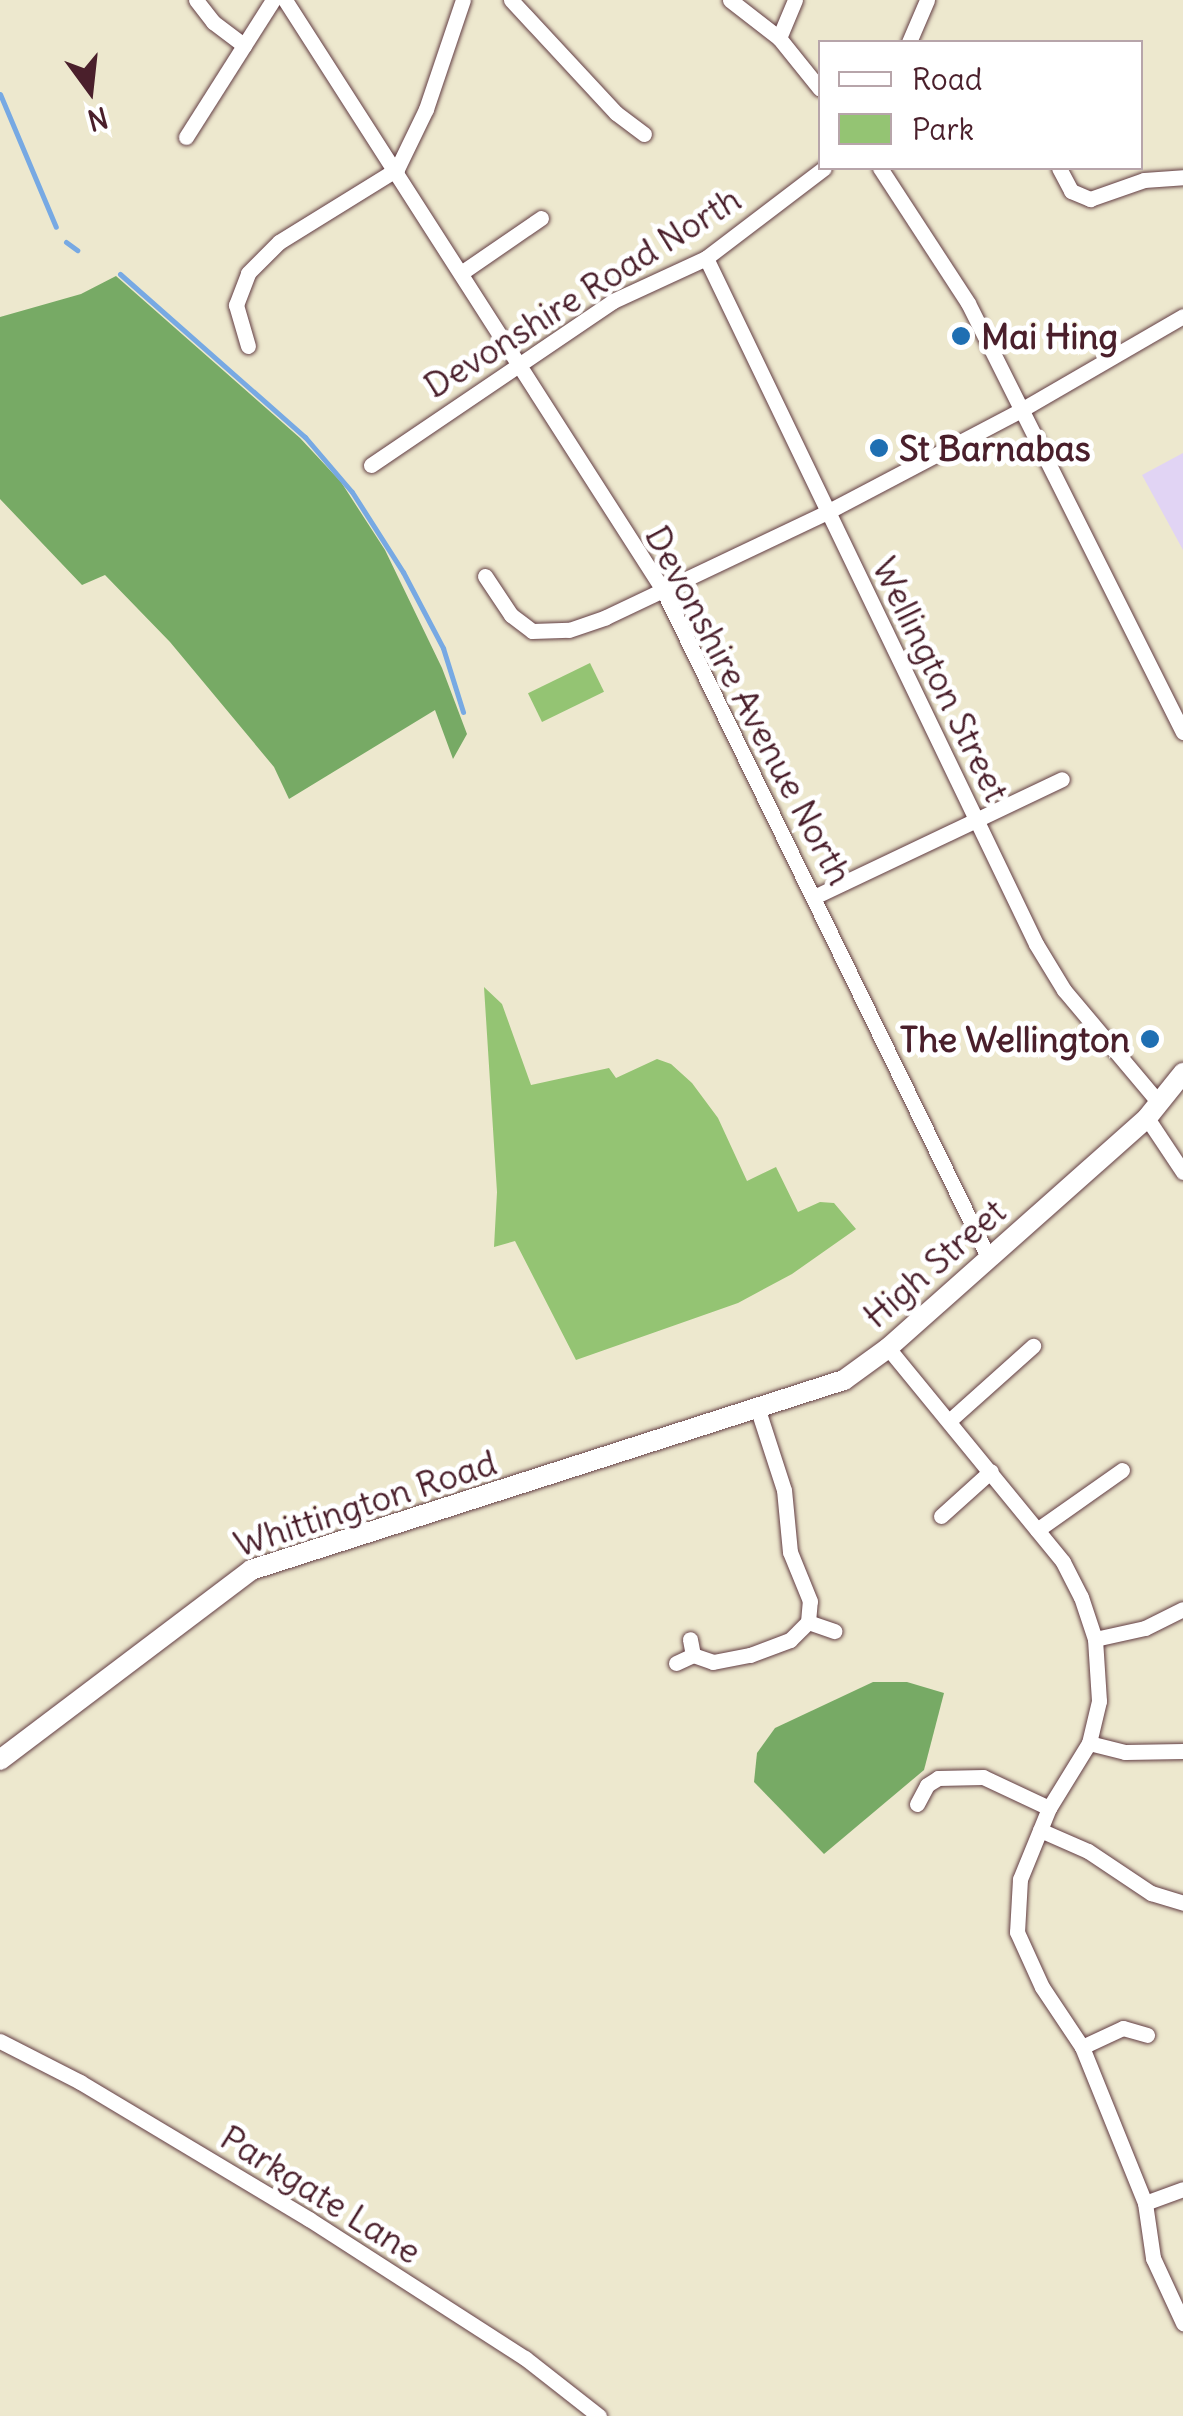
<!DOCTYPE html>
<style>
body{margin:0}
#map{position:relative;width:1183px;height:2416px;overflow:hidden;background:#ede8ce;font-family:Delius,sans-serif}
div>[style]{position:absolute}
.built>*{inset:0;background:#e1d4f4}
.green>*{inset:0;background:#94c473;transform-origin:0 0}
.forest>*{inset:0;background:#77aa65}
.stream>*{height:5px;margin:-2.5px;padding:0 2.5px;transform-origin:2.5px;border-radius:2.5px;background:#77a9e3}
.roads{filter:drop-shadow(0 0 2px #623d43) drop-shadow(0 0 2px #623d43)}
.street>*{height:15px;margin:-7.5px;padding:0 7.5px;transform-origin:7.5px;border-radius:7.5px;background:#fff}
.secondary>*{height:20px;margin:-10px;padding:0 10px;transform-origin:10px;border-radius:10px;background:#fff}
.dots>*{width:28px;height:28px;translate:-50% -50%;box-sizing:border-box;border:5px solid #fff;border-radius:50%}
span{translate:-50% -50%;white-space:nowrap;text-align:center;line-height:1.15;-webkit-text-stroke:10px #fff;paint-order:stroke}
.street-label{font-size:35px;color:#4a1f2b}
.poi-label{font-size:35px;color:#4a1f2b;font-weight:700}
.left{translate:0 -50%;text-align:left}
.right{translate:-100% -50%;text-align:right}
.legend{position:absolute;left:818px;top:40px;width:325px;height:130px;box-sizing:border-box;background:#fff;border:2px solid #b7a5aa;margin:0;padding:12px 18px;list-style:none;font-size:30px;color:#4a1f2b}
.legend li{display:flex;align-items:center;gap:20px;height:50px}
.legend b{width:50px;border:2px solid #b7a5aa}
.north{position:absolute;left:40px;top:40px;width:100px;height:100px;-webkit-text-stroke:8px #fff;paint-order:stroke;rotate:165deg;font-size:28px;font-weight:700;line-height:40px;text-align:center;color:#4a1f2b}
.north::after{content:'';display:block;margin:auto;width:35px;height:45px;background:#4a1f2b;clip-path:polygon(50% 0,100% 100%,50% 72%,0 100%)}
</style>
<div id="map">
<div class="built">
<i style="clip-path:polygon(1183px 453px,1183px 550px,1142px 475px)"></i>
</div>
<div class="green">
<i style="left:590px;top:663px;width:32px;height:69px;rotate:64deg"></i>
<i style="clip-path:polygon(484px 987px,502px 1004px,531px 1085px,609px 1068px,616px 1078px,657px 1059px,671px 1064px,692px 1083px,718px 1118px,747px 1181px,776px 1167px,798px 1212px,820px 1202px,834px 1203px,856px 1229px,792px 1274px,738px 1303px,576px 1360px,515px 1241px,494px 1247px,497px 1192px)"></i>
</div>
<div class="forest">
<i style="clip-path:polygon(116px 276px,300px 438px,341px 482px,385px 550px,442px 668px,467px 734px,453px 759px,435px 710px,289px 799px,274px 767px,170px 642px,105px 575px,82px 585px,0 499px,0 317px,81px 294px)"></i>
<i style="clip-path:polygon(873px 1682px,907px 1682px,944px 1693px,924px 1770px,824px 1854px,754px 1782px,757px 1753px,775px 1728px)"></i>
</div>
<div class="stream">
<i style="left:0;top:94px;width:144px;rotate:67.2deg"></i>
<i style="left:66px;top:242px;width:14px;rotate:36deg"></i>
<i style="left:120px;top:274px;width:247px;rotate:41.4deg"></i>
<i style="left:305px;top:437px;width:72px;rotate:49.5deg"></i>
<i style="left:352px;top:492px;width:95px;rotate:57.5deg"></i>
<i style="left:403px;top:572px;width:86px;rotate:62.2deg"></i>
<i style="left:443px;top:648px;width:67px;rotate:72.6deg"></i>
</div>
<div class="roads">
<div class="street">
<i style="left:196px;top:0;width:28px;rotate:52deg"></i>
<i style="left:213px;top:22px;width:39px;rotate:37deg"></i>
<i style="left:285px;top:0;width:701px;rotate:57.35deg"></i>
<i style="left:663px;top:590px;width:744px;rotate:64.02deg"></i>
<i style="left:511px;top:0;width:154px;rotate:47.1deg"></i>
<i style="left:616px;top:113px;width:35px;rotate:37deg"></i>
<i style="left:730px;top:0;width:62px;rotate:37.8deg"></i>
<i style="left:779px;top:38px;width:65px;rotate:51.2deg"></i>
<i style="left:779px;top:38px;width:41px;rotate:-67.2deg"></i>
<i style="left:909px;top:42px;width:46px;rotate:-66.8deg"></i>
<i style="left:186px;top:137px;width:162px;rotate:-57.6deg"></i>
<i style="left:880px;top:168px;width:161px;rotate:56.9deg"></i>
<i style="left:968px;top:303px;width:480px;rotate:63.4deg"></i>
<i style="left:1059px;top:168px;width:26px;rotate:62deg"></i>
<i style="left:1071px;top:191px;width:21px;rotate:23deg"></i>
<i style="left:1090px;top:199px;width:57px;rotate:-19.4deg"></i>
<i style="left:1144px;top:180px;width:39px;rotate:-4deg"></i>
<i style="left:706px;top:258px;width:761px;rotate:64.31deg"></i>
<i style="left:1036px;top:944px;width:54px;rotate:58.7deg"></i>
<i style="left:1064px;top:990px;width:148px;rotate:49.9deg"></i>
<i style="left:461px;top:273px;width:97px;rotate:-34.5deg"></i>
<i style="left:248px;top:346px;width:43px;rotate:-106.3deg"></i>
<i style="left:236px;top:305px;width:34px;rotate:-69deg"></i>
<i style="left:248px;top:273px;width:44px;rotate:-45deg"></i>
<i style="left:279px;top:242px;width:139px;rotate:-31.7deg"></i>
<i style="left:397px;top:169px;width:67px;rotate:-64.2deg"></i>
<i style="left:426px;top:109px;width:115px;rotate:-71.3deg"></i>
<i style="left:371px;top:465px;width:292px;rotate:-34.1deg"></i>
<i style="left:613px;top:301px;width:102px;rotate:-24.8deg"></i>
<i style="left:706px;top:258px;width:148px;rotate:-37.3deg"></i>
<i style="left:485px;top:576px;width:47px;rotate:56.3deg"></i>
<i style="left:511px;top:615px;width:26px;rotate:37deg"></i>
<i style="left:532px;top:631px;width:37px;rotate:-2deg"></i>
<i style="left:569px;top:630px;width:39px;rotate:-19deg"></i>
<i style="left:606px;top:617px;width:245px;rotate:-25.4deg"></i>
<i style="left:827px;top:512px;width:219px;rotate:-27.7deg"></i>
<i style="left:1021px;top:410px;width:187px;rotate:-30.1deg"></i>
<i style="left:816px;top:896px;width:272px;rotate:-25.4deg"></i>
<i style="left:1147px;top:1118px;width:65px;rotate:56.3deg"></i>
<i style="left:888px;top:1348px;width:276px;rotate:50.7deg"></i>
<i style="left:1063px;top:1562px;width:39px;rotate:63deg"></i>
<i style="left:1081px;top:1597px;width:44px;rotate:71.6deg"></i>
<i style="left:1095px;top:1639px;width:62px;rotate:86.3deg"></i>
<i style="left:1099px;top:1701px;width:43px;rotate:103.4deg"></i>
<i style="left:1089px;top:1743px;width:76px;rotate:121.6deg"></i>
<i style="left:1049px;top:1808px;width:77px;rotate:112.2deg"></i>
<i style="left:1020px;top:1879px;width:53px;rotate:93.2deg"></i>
<i style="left:1017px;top:1932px;width:60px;rotate:65.6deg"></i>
<i style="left:1042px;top:1987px;width:72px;rotate:56.3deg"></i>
<i style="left:1082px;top:2047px;width:168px;rotate:68deg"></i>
<i style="left:1145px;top:2203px;width:56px;rotate:81.7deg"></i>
<i style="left:1153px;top:2258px;width:72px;rotate:65.2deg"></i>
<i style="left:949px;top:1421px;width:113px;rotate:-41.8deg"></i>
<i style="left:941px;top:1516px;width:67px;rotate:-42deg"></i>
<i style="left:1037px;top:1530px;width:104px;rotate:-35.2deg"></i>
<i style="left:808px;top:1622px;width:28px;rotate:19deg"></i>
<i style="left:1095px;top:1639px;width:51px;rotate:-12.4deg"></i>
<i style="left:1145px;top:1628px;width:42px;rotate:-26.6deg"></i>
<i style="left:693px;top:1655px;width:21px;rotate:19deg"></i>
<i style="left:713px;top:1662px;width:38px;rotate:-11deg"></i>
<i style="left:750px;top:1655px;width:43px;rotate:-20.6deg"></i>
<i style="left:790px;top:1640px;width:25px;rotate:-45deg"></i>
<i style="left:808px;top:1622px;width:21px;rotate:-85deg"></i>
<i style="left:810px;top:1601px;width:53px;rotate:-112.2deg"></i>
<i style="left:790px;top:1552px;width:62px;rotate:-95.5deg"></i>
<i style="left:784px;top:1490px;width:84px;rotate:-108deg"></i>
<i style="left:676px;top:1663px;width:19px;rotate:-25deg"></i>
<i style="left:693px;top:1655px;width:16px;rotate:-101deg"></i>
<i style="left:1089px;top:1743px;width:37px;rotate:14deg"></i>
<i style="left:1125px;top:1752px;width:58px;rotate:-1deg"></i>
<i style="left:917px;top:1804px;width:21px;rotate:-62deg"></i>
<i style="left:927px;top:1785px;width:13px;rotate:-32deg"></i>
<i style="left:938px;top:1778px;width:45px;rotate:-1.3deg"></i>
<i style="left:983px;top:1777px;width:73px;rotate:25.2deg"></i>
<i style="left:1040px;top:1830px;width:52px;rotate:23.6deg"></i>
<i style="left:1088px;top:1851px;width:76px;rotate:33.7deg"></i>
<i style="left:1151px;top:1893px;width:34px;rotate:17deg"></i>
<i style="left:0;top:2041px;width:90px;rotate:27.1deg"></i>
<i style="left:80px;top:2082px;width:267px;rotate:30.9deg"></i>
<i style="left:309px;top:2219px;width:257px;rotate:32.8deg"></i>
<i style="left:525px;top:2358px;width:94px;rotate:38.1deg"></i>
<i style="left:1082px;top:2047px;width:45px;rotate:-24.9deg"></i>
<i style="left:1123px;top:2028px;width:25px;rotate:16deg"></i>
<i style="left:1145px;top:2203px;width:40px;rotate:-20.2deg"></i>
</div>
<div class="secondary">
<i style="left:0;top:1760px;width:315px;rotate:-37.1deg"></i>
<i style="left:251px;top:1570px;width:623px;rotate:-17.77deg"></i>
<i style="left:844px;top:1380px;width:54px;rotate:-36deg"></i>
<i style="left:888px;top:1348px;width:346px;rotate:-41.6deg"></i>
<i style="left:1147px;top:1118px;width:58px;rotate:-51.3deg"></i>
</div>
</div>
<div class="dots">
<i style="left:961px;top:336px;background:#1f6fb2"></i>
<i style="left:879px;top:448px;background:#1f6fb2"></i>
<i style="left:1150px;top:1039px;background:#1f6fb2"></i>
</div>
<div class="street-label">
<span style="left:582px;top:292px;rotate:-32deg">Devonshire Road North</span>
<span style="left:941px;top:679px;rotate:64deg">Wellington Street</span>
<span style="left:749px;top:705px;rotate:62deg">Devonshire Avenue North</span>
<span style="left:934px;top:1263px;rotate:-41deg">High Street</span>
<span style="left:365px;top:1503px;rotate:-18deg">Whittington Road</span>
<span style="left:321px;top:2194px;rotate:32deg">Parkgate Lane</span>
</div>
<div class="poi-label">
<span class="left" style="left:981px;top:336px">Mai Hing</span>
<span class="left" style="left:899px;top:448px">St Barnabas</span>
<span class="right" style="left:1130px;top:1039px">The Wellington</span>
</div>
<ul class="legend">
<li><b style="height:12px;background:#fff"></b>Road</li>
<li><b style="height:28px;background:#94c473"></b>Park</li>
</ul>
<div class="north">N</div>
</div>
